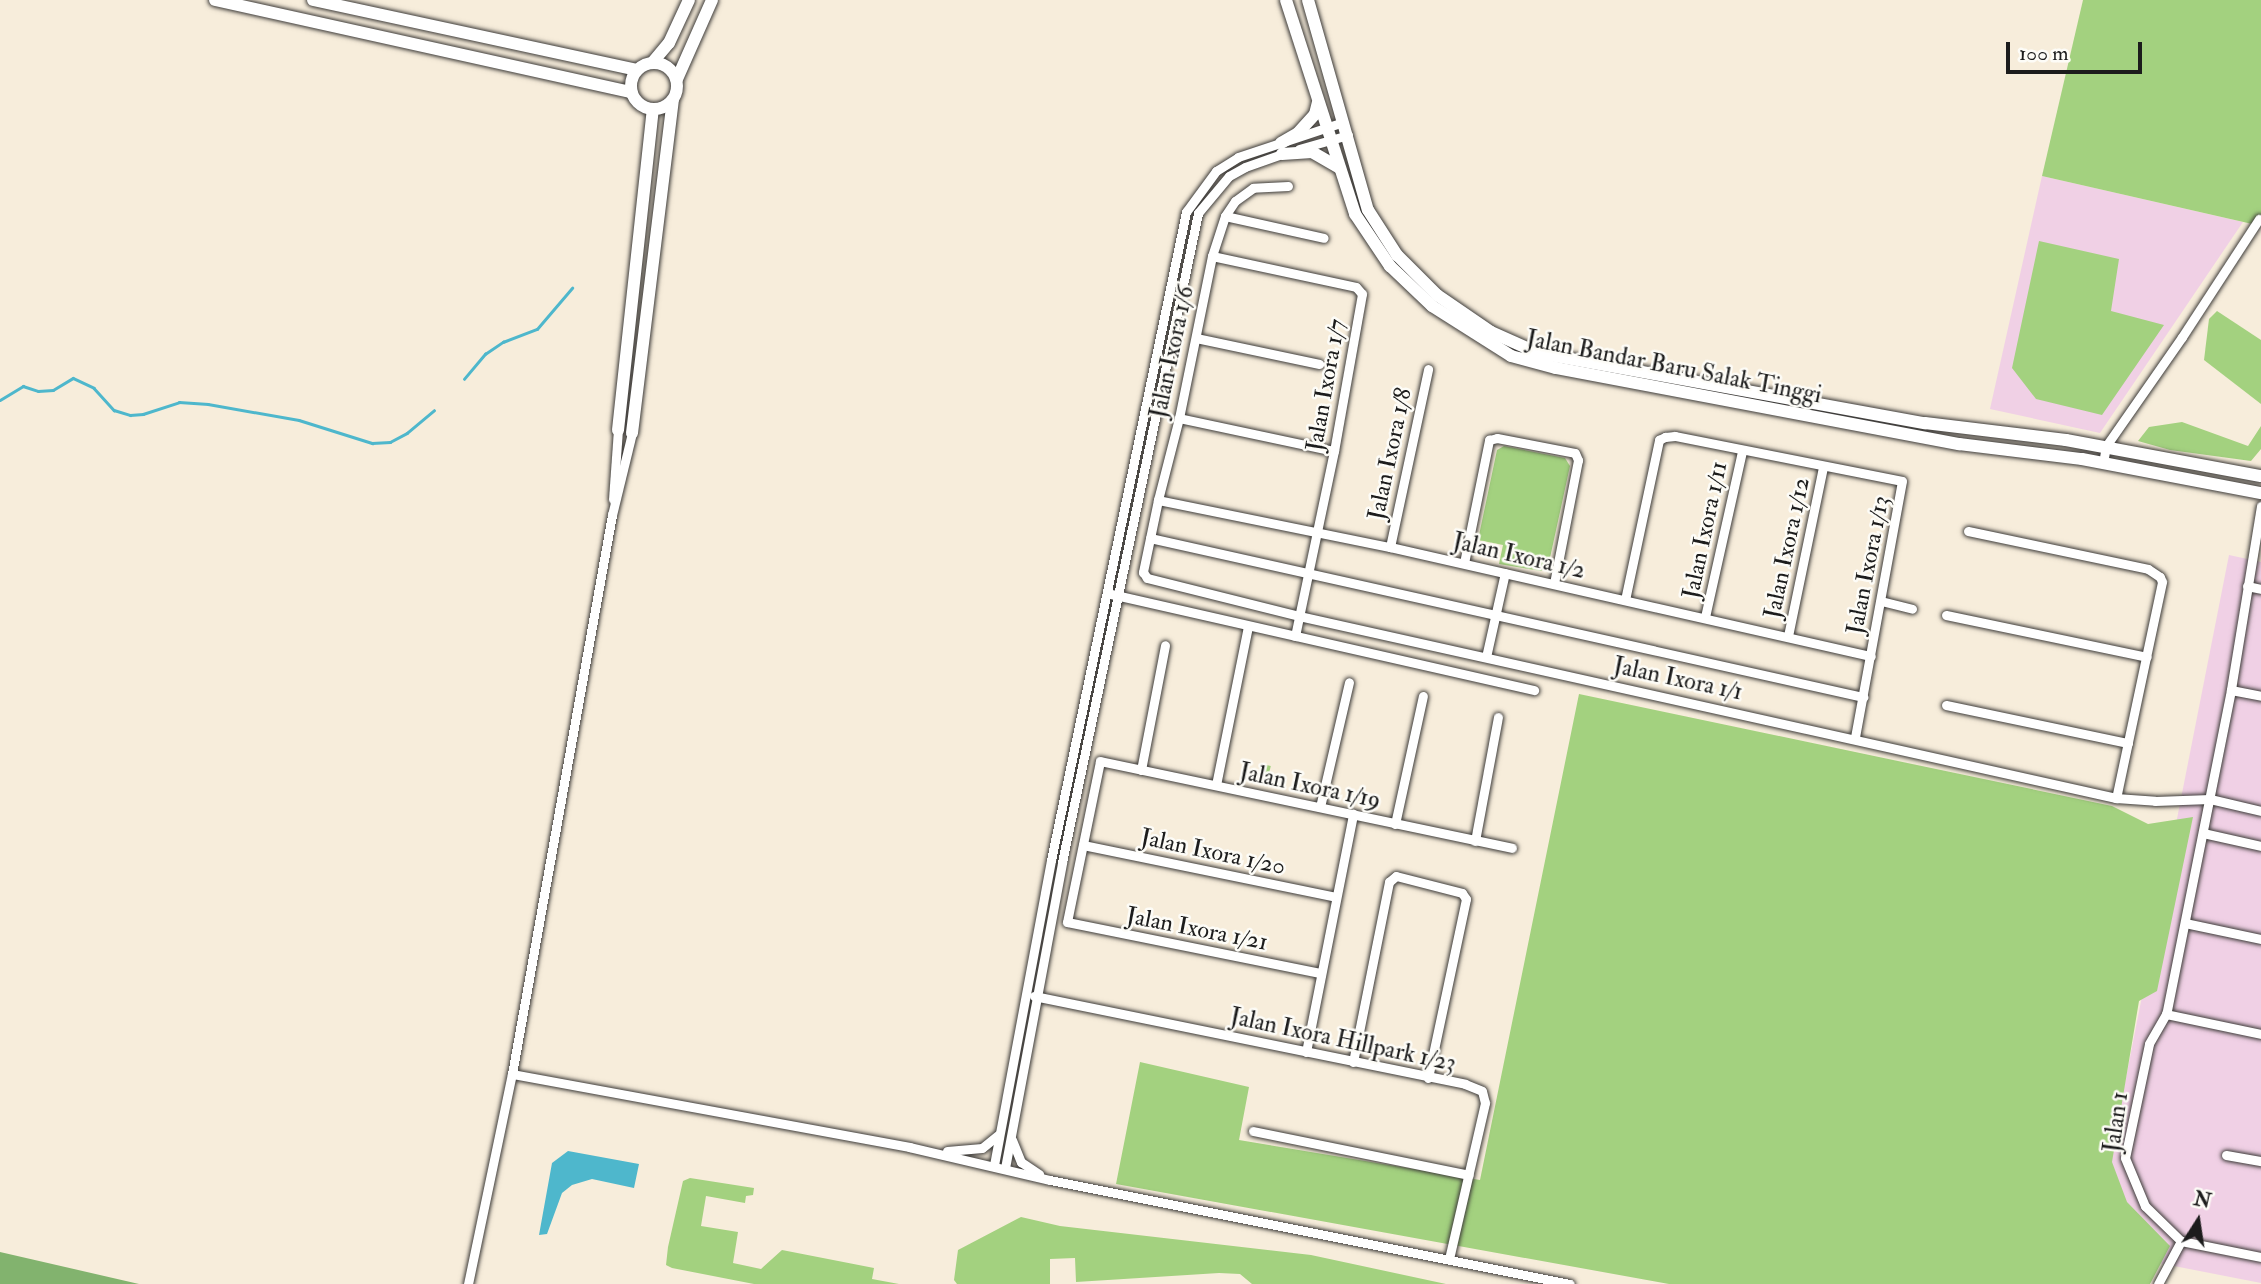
<!DOCTYPE html>
<style>
body{margin:0}
#map{position:relative;width:2261px;height:1284px;overflow:hidden;background:#f7eddb;font-family:"IM FELL Double Pica",serif}
div>[style]{position:absolute}
.built>*{inset:0;background:#f0d0e5}
.green>*{inset:0;background:#a3d17f;transform-origin:0 0}
.forest>*{inset:0;background:#82b36e}
.water>*{inset:0;background:#4eb7cc}
.stream>*{height:2.5px;margin:-1.25px;padding:0 1.25px;transform-origin:1.25px;border-radius:1.25px;background:#4eb7cc}
.roads{filter:drop-shadow(0 0 2px #3d3b39) drop-shadow(0 0 2px #3d3b39)}
.street>*{height:9px;margin:-4.5px;padding:0 4.5px;transform-origin:4.5px;border-radius:4.5px;background:#fff}
.secondary>*{height:12px;margin:-6px;padding:0 6px;transform-origin:6px;border-radius:6px;background:#fff}
.secondary>.ring{margin:-6px;padding:0;box-sizing:content-box;background:none;border:12px solid #fff;border-radius:50%}
span{translate:-50% -50%;white-space:nowrap;text-align:center;line-height:1.15;-webkit-text-stroke:5px #fdfcf7;paint-order:stroke}
.street-label{font-size:24px;color:#1c1c1c}
.north{position:absolute;left:2163px;top:1186px;width:70px;height:70px;-webkit-text-stroke:5px #fdfcf7;paint-order:stroke;rotate:12deg;font-size:19px;font-weight:700;line-height:28px;text-align:center;color:#1c1c1c}
.north::after{content:'';display:block;margin:auto;width:24px;height:32px;background:#1c1c1c;clip-path:polygon(50% 0,100% 100%,50% 72%,0 100%)}
.scale{position:absolute;left:2006px;top:42px;width:136px;height:32px;box-sizing:border-box;border:4px solid #1c1c1c;border-top:0;padding-left:9px;font-size:21px;line-height:24px;white-space:nowrap;color:#1c1c1c;-webkit-text-stroke:5px #fdfcf7;paint-order:stroke}
</style>
<div id="map">
<div class="built">
<i style="clip-path:polygon(2042px 176px,2243px 222px,2100px 433px,1990px 409px)"></i>
<i style="clip-path:polygon(2229px 555px,2261px 562px,2261px 1283px,2092px 1250px)"></i>
</div>
<div class="green">
<i style="clip-path:polygon(2083px 0,2261px 0,2261px 226px,2042px 176px)"></i>
<i style="clip-path:polygon(2039px 241px,2119px 259px,2111px 311px,2164px 325px,2102px 415px,2036px 399px,2012px 368px)"></i>
<i style="clip-path:polygon(2217px 311px,2261px 340px,2261px 404px,2204px 360px,2209px 319px)"></i>
<i style="clip-path:polygon(2182px 422px,2248px 446px,2261px 426px,2261px 449px,2251px 461px,2170px 450px,2138px 441px,2149px 427px)"></i>
<i style="clip-path:polygon(1504px 446px,1565px 458px,1570px 466px,1548px 567px,1541px 571px,1499px 564px,1503px 545px,1478px 540px,1497px 450px)"></i>
<i style="clip-path:polygon(1579px 694px,2112px 806px,2148px 824px,2193px 817px,2157px 991px,2139px 1001px,2112px 1162px,2127px 1202px,2170px 1246px,2150px 1284px,1669px 1284px,1116px 1184px,1140px 1062px,1249px 1087px,1239px 1140px,1480px 1180px)"></i>
<i style="left:1262px;top:764px;width:9px;height:20px;rotate:13deg"></i>
<i style="clip-path:polygon(690px 1178px,754px 1188px,753px 1195px,746px 1196px,745px 1203px,706px 1196px,701px 1226px,738px 1232px,733px 1263px,761px 1269px,782px 1250px,874px 1268px,872px 1279px,899px 1284px,754px 1284px,672px 1268px,666px 1265px,668px 1247px,683px 1181px)"></i>
<i style="clip-path:polygon(1021px 1217px,1060px 1226px,1311px 1255px,1446px 1284px,1252px 1284px,1240px 1274px,1219px 1273px,1076px 1282px,1075px 1258px,1050px 1259px,1050px 1284px,957px 1284px,954px 1280px,958px 1250px)"></i>
</div>
<div class="forest">
<i style="clip-path:polygon(0 1252px,139px 1284px,0 1284px)"></i>
</div>
<div class="water">
<i style="clip-path:polygon(568px 1151px,639px 1164px,634px 1188px,592px 1179px,572px 1185px,562px 1193px,547px 1234px,539px 1235px,552px 1163px)"></i>
</div>
<div class="stream">
<i style="left:464px;top:379px;width:33px;rotate:-50deg"></i>
<i style="left:485px;top:354px;width:22px;rotate:-34deg"></i>
<i style="left:503px;top:342px;width:36px;rotate:-21deg"></i>
<i style="left:537px;top:329px;width:54px;rotate:-49.5deg"></i>
<i style="left:0;top:400px;width:27px;rotate:-31deg"></i>
<i style="left:23px;top:386px;width:16px;rotate:18deg"></i>
<i style="left:38px;top:391px;width:15px;rotate:-4deg"></i>
<i style="left:53px;top:390px;width:23px;rotate:-31deg"></i>
<i style="left:73px;top:378px;width:23px;rotate:25deg"></i>
<i style="left:94px;top:388px;width:30px;rotate:48deg"></i>
<i style="left:114px;top:410px;width:17px;rotate:17deg"></i>
<i style="left:130px;top:415px;width:13px;rotate:-4deg"></i>
<i style="left:143px;top:414px;width:38px;rotate:-18deg"></i>
<i style="left:179px;top:402px;width:29px;rotate:4deg"></i>
<i style="left:208px;top:404px;width:92px;rotate:10deg"></i>
<i style="left:299px;top:420px;width:77px;rotate:17.5deg"></i>
<i style="left:372px;top:443px;width:18px;rotate:-3deg"></i>
<i style="left:390px;top:442px;width:19px;rotate:-28deg"></i>
<i style="left:407px;top:433px;width:35px;rotate:-40deg"></i>
</div>
<div class="roads">
<div class="street">
<i style="left:1299px;top:149px;width:51px;rotate:-15.9deg"></i>
<i style="left:1288px;top:186px;width:35px;rotate:177deg"></i>
<i style="left:1253px;top:188px;width:22px;rotate:144deg"></i>
<i style="left:1235px;top:201px;width:18px;rotate:124deg"></i>
<i style="left:1225px;top:216px;width:42px;rotate:108deg"></i>
<i style="left:1212px;top:256px;width:165px;rotate:101.5deg"></i>
<i style="left:1179px;top:418px;width:85px;rotate:104.4deg"></i>
<i style="left:1158px;top:500px;width:74px;rotate:101.8deg"></i>
<i style="left:1143px;top:572px;width:7px;rotate:56deg"></i>
<i style="left:1147px;top:578px;width:157px;rotate:14deg"></i>
<i style="left:1299px;top:616px;width:837px;rotate:12.56deg"></i>
<i style="left:2116px;top:798px;width:39px;rotate:4deg"></i>
<i style="left:2155px;top:801px;width:55px;rotate:-2.1deg"></i>
<i style="left:2210px;top:799px;width:52px;rotate:13.2deg"></i>
<i style="left:1225px;top:216px;width:101px;rotate:12.5deg"></i>
<i style="left:1212px;top:256px;width:147px;rotate:12.1deg"></i>
<i style="left:1356px;top:287px;width:9px;rotate:49deg"></i>
<i style="left:1362px;top:294px;width:159px;rotate:100.1deg"></i>
<i style="left:1334px;top:451px;width:189px;rotate:101.9deg"></i>
<i style="left:1196px;top:338px;width:126px;rotate:11.9deg"></i>
<i style="left:1179px;top:418px;width:158px;rotate:12deg"></i>
<i style="left:2103px;top:463px;width:17px;rotate:-80deg"></i>
<i style="left:2106px;top:446px;width:133px;rotate:-55.1deg"></i>
<i style="left:2182px;top:337px;width:141px;rotate:-56.9deg"></i>
<i style="left:613px;top:499px;width:69px;rotate:-85.9deg"></i>
<i style="left:1158px;top:500px;width:237px;rotate:11.5deg"></i>
<i style="left:1390px;top:547px;width:493px;rotate:12.8deg"></i>
<i style="left:2261px;top:506px;width:186px;rotate:99.3deg"></i>
<i style="left:2231px;top:690px;width:330px;rotate:101.3deg"></i>
<i style="left:2166px;top:1014px;width:34px;rotate:120deg"></i>
<i style="left:2149px;top:1044px;width:116px;rotate:101.9deg"></i>
<i style="left:2125px;top:1158px;width:52px;rotate:67.4deg"></i>
<i style="left:2145px;top:1206px;width:50px;rotate:44.2deg"></i>
<i style="left:2181px;top:1241px;width:82px;rotate:11.3deg"></i>
<i style="left:1968px;top:531px;width:184px;rotate:11.9deg"></i>
<i style="left:2148px;top:569px;width:14px;rotate:34deg"></i>
<i style="left:2160px;top:577px;width:5px;rotate:68deg"></i>
<i style="left:2162px;top:582px;width:221px;rotate:102deg"></i>
<i style="left:1150px;top:538px;width:731px;rotate:12.57deg"></i>
<i style="left:1390px;top:547px;width:182px;rotate:-77.9deg"></i>
<i style="left:1464px;top:563px;width:126px;rotate:-78.5deg"></i>
<i style="left:1489px;top:440px;width:8px;rotate:-14deg"></i>
<i style="left:1497px;top:438px;width:79px;rotate:10.9deg"></i>
<i style="left:1575px;top:453px;width:8px;rotate:67deg"></i>
<i style="left:1578px;top:460px;width:126px;rotate:101deg"></i>
<i style="left:2247px;top:586px;width:14px;rotate:12deg"></i>
<i style="left:1111px;top:594px;width:434px;rotate:12.8deg"></i>
<i style="left:1625px;top:600px;width:164px;rotate:-78deg"></i>
<i style="left:1659px;top:440px;width:7px;rotate:-27deg"></i>
<i style="left:1665px;top:437px;width:10px;rotate:-6deg"></i>
<i style="left:1675px;top:436px;width:231px;rotate:11.2deg"></i>
<i style="left:1902px;top:481px;width:261px;rotate:100.4deg"></i>
<i style="left:1881px;top:601px;width:32px;rotate:14deg"></i>
<i style="left:1946px;top:615px;width:205px;rotate:11.8deg"></i>
<i style="left:1705px;top:617px;width:170px;rotate:-77.4deg"></i>
<i style="left:1788px;top:636px;width:173px;rotate:-78.3deg"></i>
<i style="left:1486px;top:657px;width:86px;rotate:-77.3deg"></i>
<i style="left:2231px;top:690px;width:31px;rotate:11deg"></i>
<i style="left:1946px;top:705px;width:186px;rotate:11.8deg"></i>
<i style="left:1141px;top:770px;width:127px;rotate:-79.1deg"></i>
<i style="left:1216px;top:785px;width:162px;rotate:-78.6deg"></i>
<i style="left:1320px;top:807px;width:128px;rotate:-76.9deg"></i>
<i style="left:1395px;top:824px;width:131px;rotate:-77.7deg"></i>
<i style="left:2203px;top:833px;width:59px;rotate:12.6deg"></i>
<i style="left:1475px;top:841px;width:126px;rotate:-79.5deg"></i>
<i style="left:1083px;top:845px;width:258px;rotate:11.6deg"></i>
<i style="left:2185px;top:923px;width:78px;rotate:11.9deg"></i>
<i style="left:1320px;top:973px;width:258px;rotate:-168.6deg"></i>
<i style="left:1067px;top:922px;width:164px;rotate:-78.4deg"></i>
<i style="left:1100px;top:761px;width:421px;rotate:11.9deg"></i>
<i style="left:1034px;top:996px;width:440px;rotate:11.5deg"></i>
<i style="left:1465px;top:1084px;width:18px;rotate:22deg"></i>
<i style="left:1482px;top:1091px;width:12px;rotate:76deg"></i>
<i style="left:1485px;top:1103px;width:160px;rotate:103deg"></i>
<i style="left:2166px;top:1014px;width:97px;rotate:11.9deg"></i>
<i style="left:1306px;top:1052px;width:243px;rotate:-78.8deg"></i>
<i style="left:1353px;top:1062px;width:184px;rotate:-78.7deg"></i>
<i style="left:1389px;top:882px;width:9px;rotate:-41deg"></i>
<i style="left:1396px;top:876px;width:68px;rotate:14.4deg"></i>
<i style="left:1462px;top:893px;width:7px;rotate:56deg"></i>
<i style="left:1466px;top:899px;width:183px;rotate:102deg"></i>
<i style="left:512px;top:1074px;width:404px;rotate:10.4deg"></i>
<i style="left:909px;top:1147px;width:145px;rotate:13.2deg"></i>
<i style="left:1050px;top:1180px;width:530px;rotate:11.31deg"></i>
<i style="left:1253px;top:1131px;width:220px;rotate:11.5deg"></i>
<i style="left:1012px;top:1140px;width:24px;rotate:68deg"></i>
<i style="left:1021px;top:1162px;width:22px;rotate:34deg"></i>
<i style="left:947px;top:1151px;width:35px;rotate:-5deg"></i>
<i style="left:982px;top:1148px;width:21px;rotate:-39deg"></i>
<i style="left:2226px;top:1155px;width:36px;rotate:10deg"></i>
<i style="left:994px;top:1165px;width:310px;rotate:-79.4deg"></i>
<i style="left:1051px;top:860px;width:662px;rotate:-78.23deg"></i>
<i style="left:1186px;top:212px;width:51px;rotate:-53.8deg"></i>
<i style="left:1216px;top:171px;width:26px;rotate:-32deg"></i>
<i style="left:1238px;top:157px;width:111px;rotate:-18.4deg"></i>
<i style="left:1005px;top:1168px;width:311px;rotate:-79.4deg"></i>
<i style="left:1062px;top:862px;width:663px;rotate:-78.16deg"></i>
<i style="left:1198px;top:213px;width:48px;rotate:-50deg"></i>
<i style="left:1229px;top:176px;width:18px;rotate:-29deg"></i>
<i style="left:1245px;top:167px;width:42px;rotate:-19.3deg"></i>
<i style="left:468px;top:1284px;width:215px;rotate:-78.2deg"></i>
<i style="left:512px;top:1074px;width:568px;rotate:-79.86deg"></i>
<i style="left:612px;top:515px;width:84px;rotate:-76.3deg"></i>
<i style="left:2158px;top:1284px;width:49px;rotate:-61.9deg"></i>
</div>
<div class="secondary">
<i style="left:215px;top:0;width:426px;rotate:12.5deg"></i>
<i style="left:313px;top:0;width:331px;rotate:12.2deg"></i>
<i style="left:1286px;top:0;width:225px;rotate:72.1deg"></i>
<i style="left:1355px;top:214px;width:63px;rotate:56.1deg"></i>
<i style="left:1390px;top:266px;width:58px;rotate:43.6deg"></i>
<i style="left:1432px;top:306px;width:93px;rotate:32.3deg"></i>
<i style="left:1511px;top:356px;width:47px;rotate:14.9deg"></i>
<i style="left:1556px;top:368px;width:410px;rotate:10.7deg"></i>
<i style="left:1959px;top:444px;width:124px;rotate:7deg"></i>
<i style="left:2082px;top:459px;width:182px;rotate:10.8deg"></i>
<i style="left:1308px;top:0;width:218px;rotate:74.1deg"></i>
<i style="left:1368px;top:210px;width:54px;rotate:57.2deg"></i>
<i style="left:1397px;top:255px;width:57px;rotate:45deg"></i>
<i style="left:1437px;top:295px;width:65px;rotate:34.4deg"></i>
<i style="left:1491px;top:332px;width:51px;rotate:24.1deg"></i>
<i style="left:1538px;top:353px;width:393px;rotate:10.3deg"></i>
<i style="left:1925px;top:423px;width:142px;rotate:6.9deg"></i>
<i style="left:2066px;top:440px;width:198px;rotate:10.5deg"></i>
<i class="ring" style="left:631px;top:63px;width:34px;height:34px"></i>
<i style="left:652px;top:63px;width:26px;rotate:-50deg"></i>
<i style="left:669px;top:43px;width:47px;rotate:-65.1deg"></i>
<i style="left:677px;top:79px;width:86px;rotate:-66.1deg"></i>
<i style="left:1281px;top:143px;width:20px;rotate:-30deg"></i>
<i style="left:1298px;top:133px;width:25px;rotate:-48deg"></i>
<i style="left:1315px;top:114px;width:12px;rotate:-76deg"></i>
<i style="left:1282px;top:154px;width:30px;rotate:-4deg"></i>
<i style="left:1312px;top:152px;width:32px;rotate:30deg"></i>
<i style="left:618px;top:430px;width:322px;rotate:-83.8deg"></i>
<i style="left:632px;top:433px;width:335px;rotate:-83deg"></i>
</div>
</div>
<div class="street-label">
<span style="left:1172px;top:352px;rotate:-78deg">Jalan Ixora 1/6</span>
<span style="left:1674px;top:367px;rotate:11deg">Jalan Bandar Baru Salak Tinggi</span>
<span style="left:1326px;top:385px;rotate:-80deg">Jalan Ixora 1/7</span>
<span style="left:1390px;top:454px;rotate:-78deg">Jalan Ixora 1/8</span>
<span style="left:1705px;top:530px;rotate:-78deg">Jalan Ixora 1/11</span>
<span style="left:1787px;top:548px;rotate:-78deg">Jalan Ixora 1/12</span>
<span style="left:1519px;top:556px;rotate:13deg">Jalan Ixora 1/2</span>
<span style="left:1868px;top:565px;rotate:-79deg">Jalan Ixora 1/13</span>
<span style="left:1678px;top:679px;rotate:12deg">Jalan Ixora 1/1</span>
<span style="left:1310px;top:786px;rotate:12deg">Jalan Ixora 1/19</span>
<span style="left:1213px;top:852px;rotate:12deg">Jalan Ixora 1/20</span>
<span style="left:1197px;top:929px;rotate:11deg">Jalan Ixora 1/21</span>
<span style="left:1343px;top:1040px;rotate:12deg">Jalan Ixora Hillpark 1/23</span>
<span style="left:2116px;top:1122px;rotate:-82deg">Jalan 1</span>
</div>
<div class="north">N</div>
<div class="scale">100 m</div>
</div>
